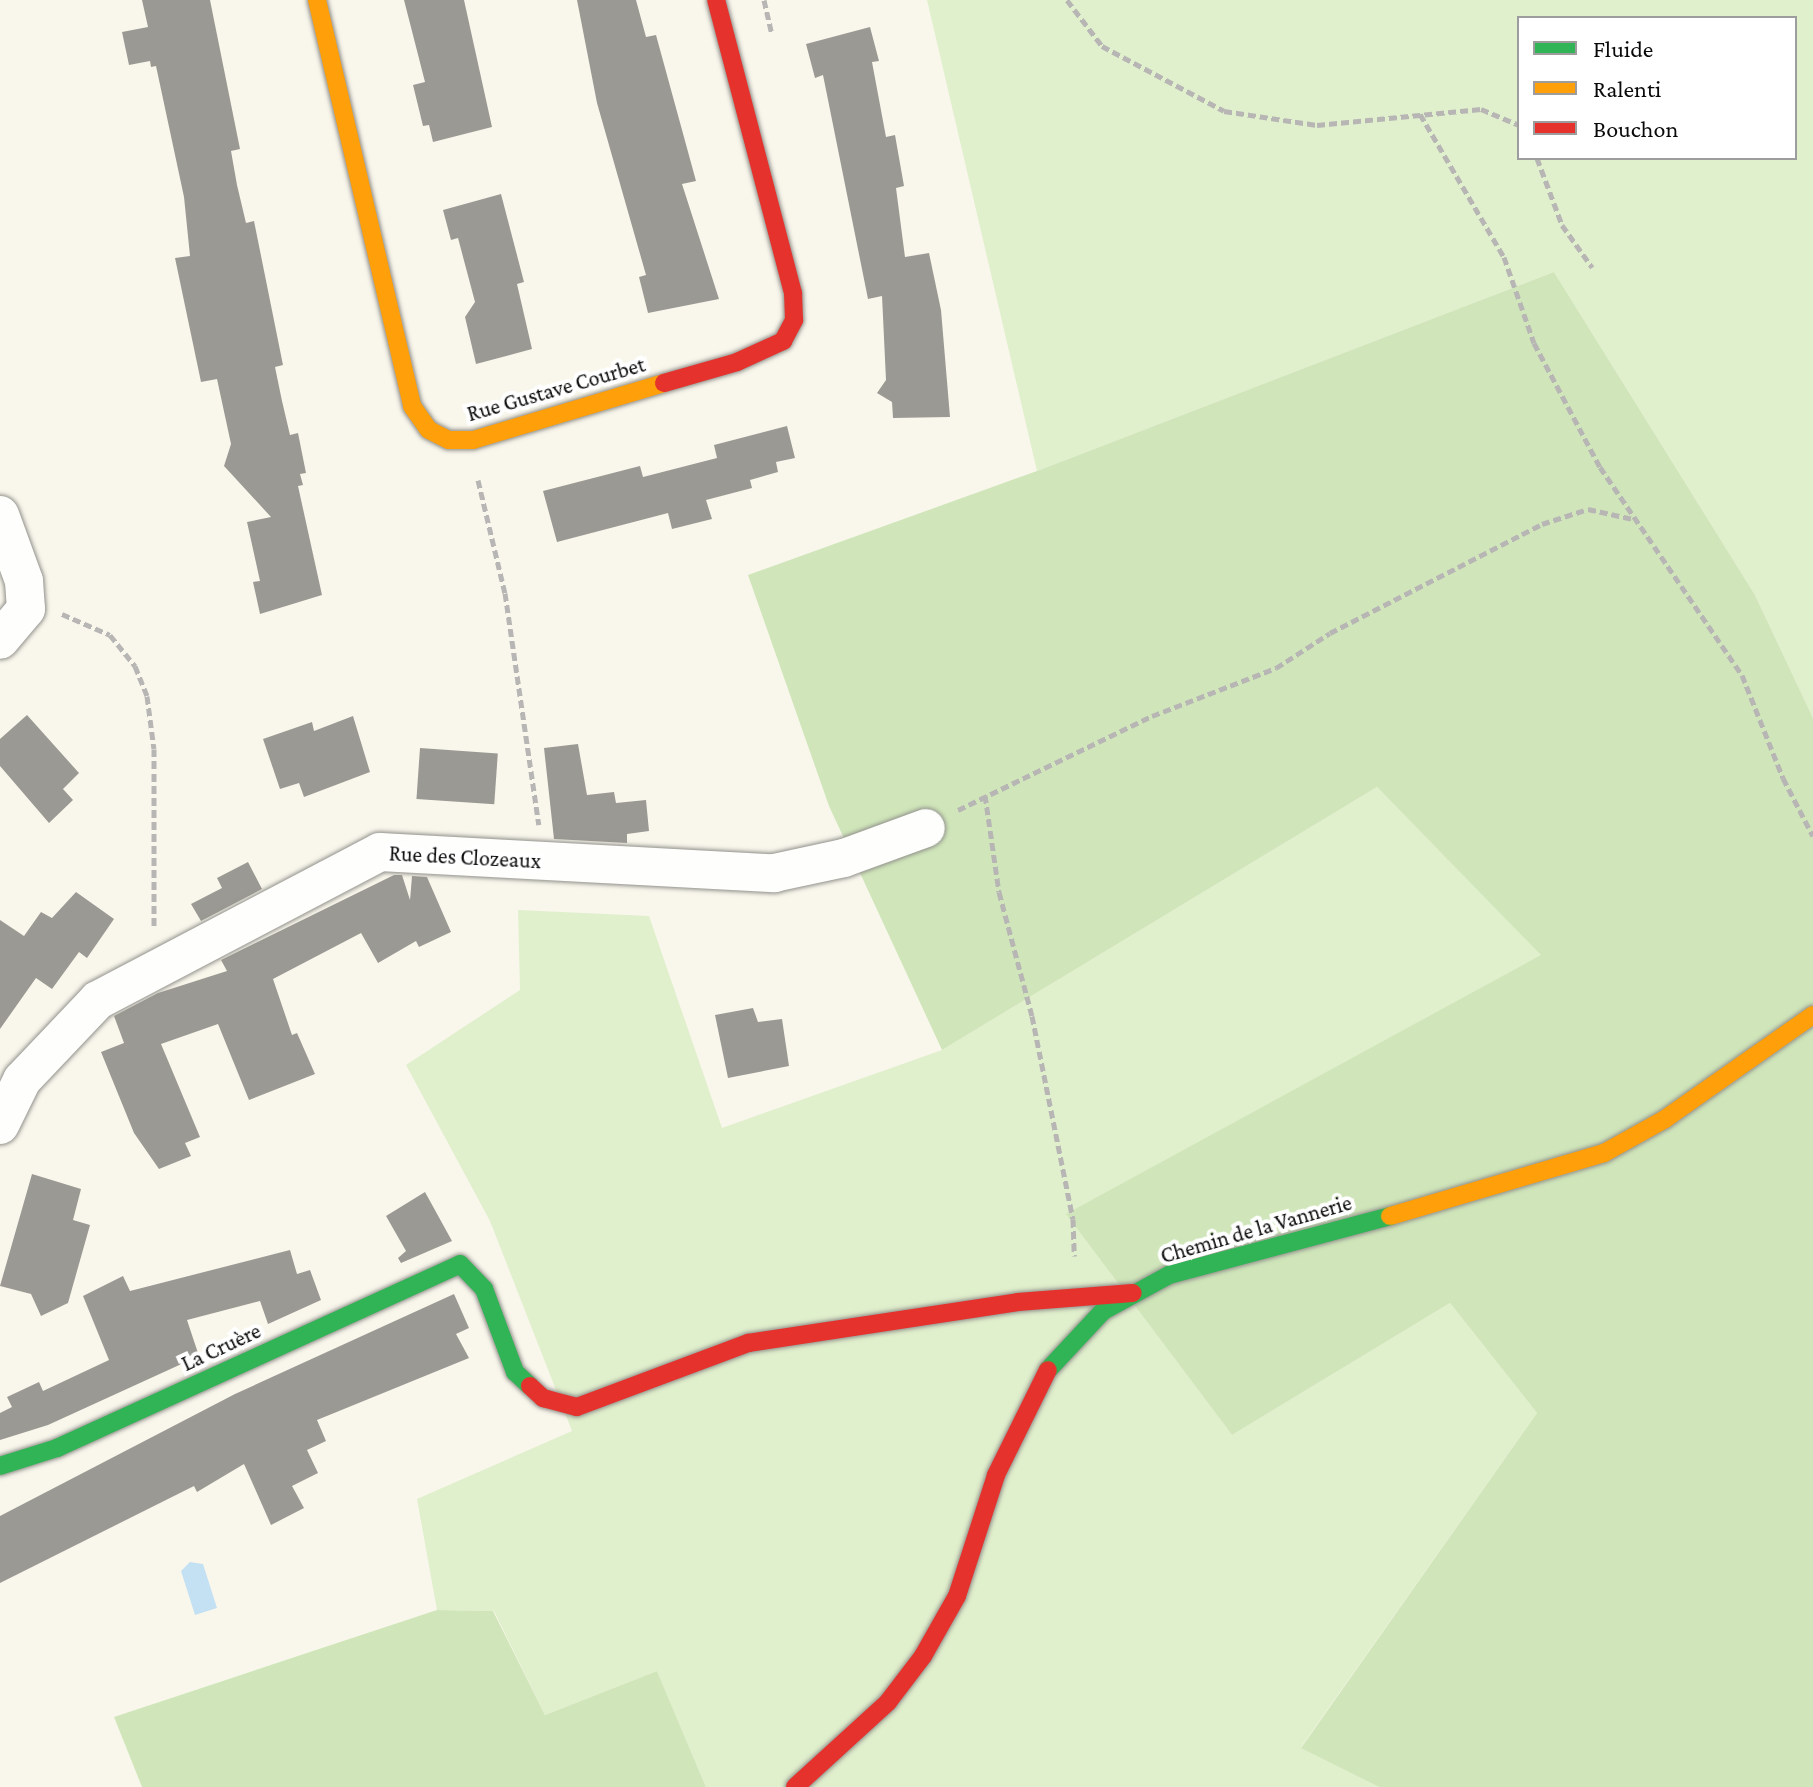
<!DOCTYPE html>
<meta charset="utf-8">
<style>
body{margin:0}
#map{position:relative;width:1813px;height:1787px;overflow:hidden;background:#f9f7ec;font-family:"Crimson Pro",serif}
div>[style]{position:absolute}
.green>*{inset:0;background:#e0efcc}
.forest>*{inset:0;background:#d0e6ba}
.water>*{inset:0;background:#c3e1f3}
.building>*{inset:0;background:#9b9993;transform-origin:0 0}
.path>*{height:5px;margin-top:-2.5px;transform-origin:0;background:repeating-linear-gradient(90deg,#b7b6b5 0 8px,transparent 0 12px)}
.roads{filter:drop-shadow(0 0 2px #92918c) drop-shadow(0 0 2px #92918c)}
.street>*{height:38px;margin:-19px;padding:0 19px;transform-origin:19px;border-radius:19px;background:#fefefc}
.fast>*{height:18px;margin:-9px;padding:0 9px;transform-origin:9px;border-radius:9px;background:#30b455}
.slow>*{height:18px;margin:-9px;padding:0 9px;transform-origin:9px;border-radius:9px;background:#ff9f0a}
.jam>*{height:18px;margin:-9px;padding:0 9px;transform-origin:9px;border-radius:9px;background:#e5322d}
span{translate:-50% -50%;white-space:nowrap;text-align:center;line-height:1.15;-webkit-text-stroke:8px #fff;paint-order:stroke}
.street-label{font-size:22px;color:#0a0a0a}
.legend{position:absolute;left:1517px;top:16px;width:280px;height:144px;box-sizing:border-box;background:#fff;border:2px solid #9d9d9d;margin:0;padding:10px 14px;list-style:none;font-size:24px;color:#0a0a0a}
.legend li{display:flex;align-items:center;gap:16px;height:40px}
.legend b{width:40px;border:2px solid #9d9d9d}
</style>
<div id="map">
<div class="green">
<i style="clip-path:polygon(evenodd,927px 0,1813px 0,1813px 718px,1755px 595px,1554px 272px,1037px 471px,927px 0,1519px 18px,1795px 18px,1795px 158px,1519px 158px,1519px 18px)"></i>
<i style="clip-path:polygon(1377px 787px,1542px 955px,1067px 1215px,1232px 1435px,1450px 1303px,1537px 1413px,1301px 1747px,1379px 1787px,706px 1787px,657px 1671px,545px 1715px,494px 1611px,437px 1610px,417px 1499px,572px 1431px,490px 1221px,406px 1065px,520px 990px,518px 910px,649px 916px,722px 1128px,942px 1050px)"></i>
</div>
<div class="forest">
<i style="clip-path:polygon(1554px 272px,1755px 595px,1813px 718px,1813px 1787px,1379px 1787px,1301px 1748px,1537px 1413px,1450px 1303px,1232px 1435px,1066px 1214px,1541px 955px,1377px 787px,942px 1050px,829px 806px,748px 575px,1037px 471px)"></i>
<i style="clip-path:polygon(437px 1610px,493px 1611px,545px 1715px,657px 1671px,706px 1787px,142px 1787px,114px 1717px)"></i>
</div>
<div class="water">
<i style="clip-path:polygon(190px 1562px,203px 1564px,217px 1608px,195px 1615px,181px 1571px)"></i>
</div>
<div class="building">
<i style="clip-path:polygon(142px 0,210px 0,240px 149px,231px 151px,237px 185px,246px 223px,254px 221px,283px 365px,275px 367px,282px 401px,290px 435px,298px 433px,306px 473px,300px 474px,303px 485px,298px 486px,322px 595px,260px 614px,253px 582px,260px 581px,247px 522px,271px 517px,224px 466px,231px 444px,217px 379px,201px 382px,175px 258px,190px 256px,184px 197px,156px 66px,151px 67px,150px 61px,129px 65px,122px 32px,148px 27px)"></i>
<i style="clip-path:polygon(404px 0,464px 0,492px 127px,433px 142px,429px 125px,423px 126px,413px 85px,425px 82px)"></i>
<i style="clip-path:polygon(577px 0,636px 0,646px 37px,656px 35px,696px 181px,682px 184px,719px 299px,648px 313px,639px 277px,646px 275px,597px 103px)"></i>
<i style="clip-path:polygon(870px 27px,879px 61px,872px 62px,886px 137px,895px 135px,904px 186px,896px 188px,905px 257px,929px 253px,941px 310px,950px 417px,893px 418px,892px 402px,877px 393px,886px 380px,882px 296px,868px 299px,823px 75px,815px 78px,806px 44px)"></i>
<i style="clip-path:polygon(501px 194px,524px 282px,517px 284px,532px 349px,476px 364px,465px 317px,475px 302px,458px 238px,451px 240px,443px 210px)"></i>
<i style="clip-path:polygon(787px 426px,795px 458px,776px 462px,778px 472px,750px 480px,752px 488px,706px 500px,712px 519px,672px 529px,668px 513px,557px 542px,543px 491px,640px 466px,643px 477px,717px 458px,714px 445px)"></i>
<i style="clip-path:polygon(27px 715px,79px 773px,63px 789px,73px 800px,49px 823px,0 766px,0 739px)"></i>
<i style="clip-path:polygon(353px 716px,370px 772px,304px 797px,299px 783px,280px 789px,263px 739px,312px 722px,314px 731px)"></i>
<i style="clip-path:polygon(578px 744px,587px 795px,614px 792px,616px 803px,646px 800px,649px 831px,627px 834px,627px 843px,554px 839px,544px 748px)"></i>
<i style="left:420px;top:748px;width:78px;height:51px;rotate:4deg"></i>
<i style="clip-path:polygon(248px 862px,262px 889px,201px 921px,191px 904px,222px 888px,217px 878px)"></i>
<i style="clip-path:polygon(394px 875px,402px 875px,410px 900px,412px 876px,427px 877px,451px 932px,419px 947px,416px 941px,378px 963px,361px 933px,273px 979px,292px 1035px,297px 1033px,315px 1074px,249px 1100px,218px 1024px,161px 1044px,200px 1137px,185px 1143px,191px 1156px,159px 1169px,134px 1133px,101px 1052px,124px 1043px,114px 1016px,158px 993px,227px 971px,221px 960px)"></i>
<i style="clip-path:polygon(76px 892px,114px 919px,87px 958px,79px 952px,52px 989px,36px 978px,0 1029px,0 920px,24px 936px,41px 912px,52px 918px)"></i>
<i style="clip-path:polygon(753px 1008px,758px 1022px,782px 1019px,789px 1066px,728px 1078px,715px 1015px)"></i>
<i style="clip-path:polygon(32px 1174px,81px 1189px,73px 1220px,90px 1225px,68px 1303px,41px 1316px,31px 1294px,0 1286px)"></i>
<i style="clip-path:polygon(425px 1192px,452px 1241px,401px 1263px,398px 1258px,406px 1251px,386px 1216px)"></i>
<i style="clip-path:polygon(290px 1250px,297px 1274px,310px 1270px,321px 1300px,268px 1324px,260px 1301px,187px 1320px,199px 1356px,48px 1425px,0 1440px,0 1413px,12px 1407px,7px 1397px,39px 1382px,43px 1391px,109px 1360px,83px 1296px,123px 1276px,130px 1291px)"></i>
<i style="clip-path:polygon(454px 1294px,469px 1328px,456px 1334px,469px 1358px,317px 1420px,326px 1441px,307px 1450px,318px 1473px,292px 1486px,304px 1508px,271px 1525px,244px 1464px,197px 1492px,194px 1486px,0 1583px,0 1516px,235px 1394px)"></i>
</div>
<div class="path">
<i style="left:764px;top:0;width:35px;rotate:77deg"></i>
<i style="left:1067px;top:0;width:58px;rotate:52.7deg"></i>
<i style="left:1102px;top:46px;width:138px;rotate:28deg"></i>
<i style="left:1224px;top:111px;width:94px;rotate:8.6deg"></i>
<i style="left:1317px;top:125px;width:165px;rotate:-5.6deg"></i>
<i style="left:1481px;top:109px;width:41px;rotate:22.8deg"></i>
<i style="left:1420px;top:114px;width:166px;rotate:59.6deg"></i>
<i style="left:1504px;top:257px;width:91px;rotate:70.8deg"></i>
<i style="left:1534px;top:343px;width:140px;rotate:62deg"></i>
<i style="left:1600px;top:467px;width:252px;rotate:55.7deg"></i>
<i style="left:1742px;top:675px;width:111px;rotate:68.3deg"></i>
<i style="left:1783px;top:778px;width:65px;rotate:62.7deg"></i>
<i style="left:1537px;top:158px;width:72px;rotate:69.5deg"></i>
<i style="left:1562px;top:225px;width:52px;rotate:54.5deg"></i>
<i style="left:478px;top:480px;width:116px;rotate:76.6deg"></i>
<i style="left:505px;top:593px;width:234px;rotate:81.7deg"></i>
<i style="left:62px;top:614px;width:52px;rotate:23.6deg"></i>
<i style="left:110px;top:635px;width:40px;rotate:51deg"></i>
<i style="left:135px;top:666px;width:32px;rotate:68deg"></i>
<i style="left:147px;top:696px;width:53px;rotate:82.5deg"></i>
<i style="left:154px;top:749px;width:180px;rotate:90deg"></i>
<i style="left:985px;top:795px;width:98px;rotate:81.8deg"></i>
<i style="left:999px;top:892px;width:128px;rotate:75.1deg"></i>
<i style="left:1032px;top:1016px;width:207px;rotate:78.6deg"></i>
<i style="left:1073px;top:1219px;width:37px;rotate:88deg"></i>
<i style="left:958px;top:810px;width:216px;rotate:-25.9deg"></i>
<i style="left:1152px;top:716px;width:133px;rotate:-21.2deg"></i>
<i style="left:1276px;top:668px;width:64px;rotate:-32.9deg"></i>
<i style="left:1330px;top:633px;width:238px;rotate:-27.2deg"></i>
<i style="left:1542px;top:524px;width:48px;rotate:-18.1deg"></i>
<i style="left:1588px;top:509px;width:46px;rotate:12.5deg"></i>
</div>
<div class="roads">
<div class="street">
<i style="left:0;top:515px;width:70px;rotate:70deg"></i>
<i style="left:24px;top:581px;width:28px;rotate:86deg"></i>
<i style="left:26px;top:609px;width:40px;rotate:130deg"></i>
<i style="left:0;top:1125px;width:50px;rotate:-63.9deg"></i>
<i style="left:22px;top:1080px;width:110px;rotate:-46.5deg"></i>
<i style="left:98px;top:1000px;width:318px;rotate:-27.7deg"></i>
<i style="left:380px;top:852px;width:395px;rotate:3.1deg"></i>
<i style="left:774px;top:873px;width:72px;rotate:-12.1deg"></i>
<i style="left:844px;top:858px;width:87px;rotate:-20.1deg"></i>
</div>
<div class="fast">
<i style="left:1048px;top:1370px;width:81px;rotate:-47deg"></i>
<i style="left:1103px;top:1311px;width:75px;rotate:-28.6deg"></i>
<i style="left:1169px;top:1275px;width:229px;rotate:-14.9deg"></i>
<i style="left:0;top:1466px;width:60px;rotate:-17.5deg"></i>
<i style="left:57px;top:1448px;width:443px;rotate:-24.5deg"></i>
<i style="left:460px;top:1264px;width:35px;rotate:46deg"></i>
<i style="left:484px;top:1289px;width:89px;rotate:69.5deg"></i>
<i style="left:515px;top:1372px;width:21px;rotate:43deg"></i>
</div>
<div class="slow">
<i style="left:317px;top:0;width:417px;rotate:76.8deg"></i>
<i style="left:412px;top:406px;width:29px;rotate:55deg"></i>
<i style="left:429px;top:430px;width:22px;rotate:27deg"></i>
<i style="left:449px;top:440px;width:24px"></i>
<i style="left:473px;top:440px;width:199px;rotate:-16.6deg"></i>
<i style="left:1390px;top:1216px;width:223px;rotate:-16.4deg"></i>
<i style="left:1604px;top:1153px;width:70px;rotate:-29.1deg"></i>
<i style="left:1665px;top:1119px;width:181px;rotate:-35.1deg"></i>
</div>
<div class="jam">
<i style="left:664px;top:383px;width:76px;rotate:-16deg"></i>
<i style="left:737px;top:362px;width:51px;rotate:-24.5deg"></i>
<i style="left:783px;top:341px;width:24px;rotate:-62deg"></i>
<i style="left:794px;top:320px;width:27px;rotate:-92deg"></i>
<i style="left:793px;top:293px;width:303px;rotate:-104.7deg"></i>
<i style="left:530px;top:1386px;width:18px;rotate:43deg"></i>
<i style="left:543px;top:1398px;width:35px;rotate:15deg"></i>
<i style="left:577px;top:1407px;width:183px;rotate:-20.5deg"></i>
<i style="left:748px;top:1343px;width:273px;rotate:-8.6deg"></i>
<i style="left:1018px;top:1302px;width:115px;rotate:-4.5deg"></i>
<i style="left:795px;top:1787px;width:126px;rotate:-42.4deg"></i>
<i style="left:888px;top:1702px;width:58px;rotate:-52.7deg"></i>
<i style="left:923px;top:1656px;width:69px;rotate:-60.5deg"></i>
<i style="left:957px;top:1596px;width:127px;rotate:-72.1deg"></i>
<i style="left:996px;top:1475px;width:117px;rotate:-63.7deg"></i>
</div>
</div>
<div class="street-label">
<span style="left:556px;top:389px;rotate:-16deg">Rue Gustave Courbet</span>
<span style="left:465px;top:857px;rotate:3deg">Rue des Clozeaux</span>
<span style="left:1256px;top:1229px;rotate:-16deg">Chemin de la Vannerie</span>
<span style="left:221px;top:1347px;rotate:-25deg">La Cruère</span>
</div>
<ul class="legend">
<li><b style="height:10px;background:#30b455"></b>Fluide</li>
<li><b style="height:10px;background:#ff9f0a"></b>Ralenti</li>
<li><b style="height:10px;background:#e5322d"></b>Bouchon</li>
</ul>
</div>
